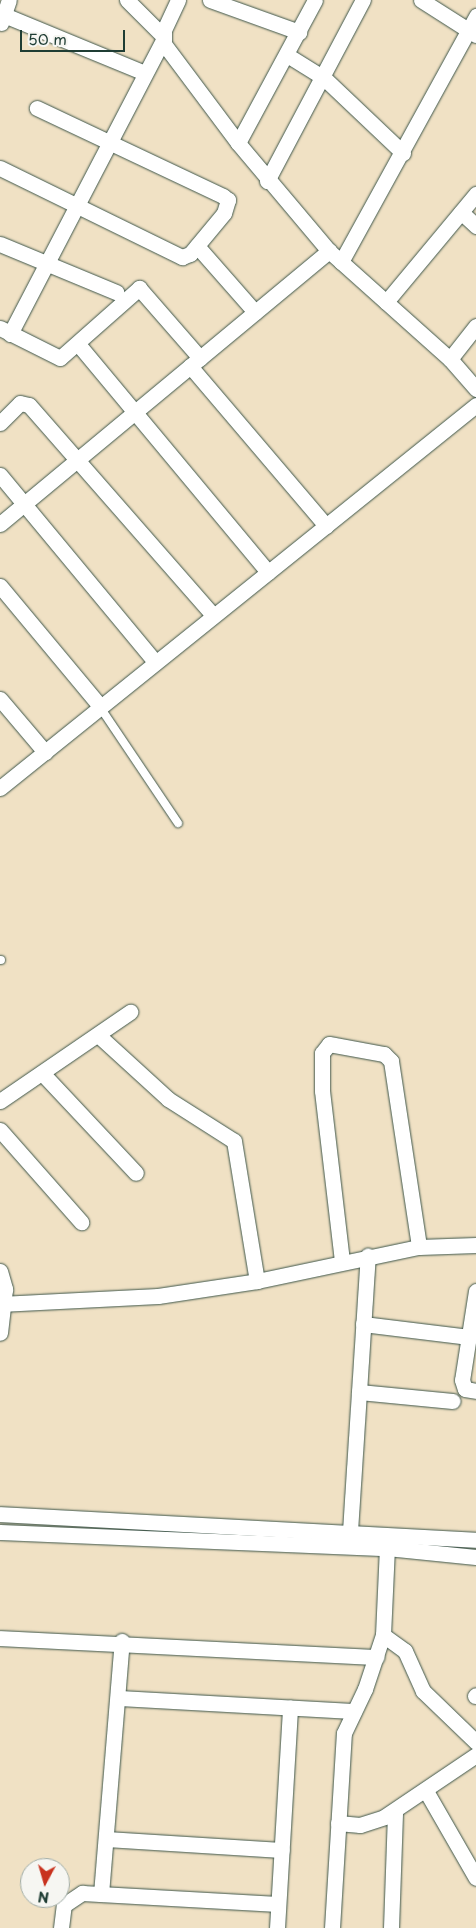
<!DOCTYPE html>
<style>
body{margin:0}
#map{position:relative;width:476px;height:1928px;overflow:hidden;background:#f0e1c4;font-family:"Playpen Sans",sans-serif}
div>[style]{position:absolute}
.roads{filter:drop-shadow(0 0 1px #3e564a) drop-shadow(0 0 1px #3e564a)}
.service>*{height:8px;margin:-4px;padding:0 4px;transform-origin:4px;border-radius:4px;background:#fff}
.minor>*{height:15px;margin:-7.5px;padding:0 7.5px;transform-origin:7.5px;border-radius:7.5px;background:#fff}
span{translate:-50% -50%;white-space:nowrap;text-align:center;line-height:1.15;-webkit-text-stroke:4.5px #f6f6f2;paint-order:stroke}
.north{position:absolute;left:20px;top:1858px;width:50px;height:50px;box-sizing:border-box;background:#f6f6f2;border:1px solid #a0aca6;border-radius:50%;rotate:186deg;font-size:14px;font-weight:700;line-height:20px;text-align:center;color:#1f3d34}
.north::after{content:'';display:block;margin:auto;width:18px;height:22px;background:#c8321e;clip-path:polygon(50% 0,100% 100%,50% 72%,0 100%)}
.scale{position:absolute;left:20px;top:30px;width:105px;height:22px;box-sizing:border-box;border:2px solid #1f3d34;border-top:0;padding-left:6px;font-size:15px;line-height:18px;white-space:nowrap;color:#1f3d34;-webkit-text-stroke:4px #f6f6f2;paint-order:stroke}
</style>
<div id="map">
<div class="roads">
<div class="service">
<i style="left:100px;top:707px;width:140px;rotate:56.1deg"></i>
<i style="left:0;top:960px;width:1px"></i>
</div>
<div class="minor">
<i style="left:127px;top:0;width:51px;rotate:45deg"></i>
<i style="left:178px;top:0;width:33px;rotate:115deg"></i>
<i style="left:164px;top:30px;width:14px;rotate:90deg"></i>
<i style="left:164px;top:44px;width:124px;rotate:53.2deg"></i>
<i style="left:238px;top:143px;width:141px;rotate:49.9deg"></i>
<i style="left:329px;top:251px;width:162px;rotate:41.8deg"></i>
<i style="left:450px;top:359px;width:40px;rotate:49deg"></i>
<i style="left:210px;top:0;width:95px;rotate:19.8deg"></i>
<i style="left:421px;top:0;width:65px;rotate:32.5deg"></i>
<i style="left:4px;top:15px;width:152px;rotate:22.4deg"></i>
<i style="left:1px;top:23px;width:24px;rotate:-71deg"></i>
<i style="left:287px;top:55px;width:44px;rotate:31.9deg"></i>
<i style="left:324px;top:78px;width:109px;rotate:43.5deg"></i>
<i style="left:238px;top:143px;width:162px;rotate:-61.7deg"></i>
<i style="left:0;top:168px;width:203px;rotate:26.1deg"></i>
<i style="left:182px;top:257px;width:9px;rotate:-21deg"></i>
<i style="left:190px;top:254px;width:53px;rotate:-50.3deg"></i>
<i style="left:224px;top:213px;width:14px;rotate:-73deg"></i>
<i style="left:228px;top:200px;width:6px;rotate:-141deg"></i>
<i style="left:223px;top:196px;width:206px;rotate:-154.7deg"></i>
<i style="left:267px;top:181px;width:205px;rotate:-62.1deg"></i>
<i style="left:461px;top:212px;width:21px;rotate:43deg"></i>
<i style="left:0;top:244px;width:126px;rotate:22.5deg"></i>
<i style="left:197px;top:246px;width:88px;rotate:48.7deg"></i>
<i style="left:341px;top:262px;width:281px;rotate:-61.2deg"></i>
<i style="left:386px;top:302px;width:141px;rotate:-50.2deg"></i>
<i style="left:0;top:328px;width:67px;rotate:26.6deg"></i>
<i style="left:60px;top:358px;width:106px;rotate:-41.5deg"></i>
<i style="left:139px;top:288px;width:93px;rotate:48.9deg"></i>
<i style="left:10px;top:334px;width:331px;rotate:-62.5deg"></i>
<i style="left:78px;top:344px;width:297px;rotate:50.2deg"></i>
<i style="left:450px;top:359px;width:42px;rotate:-51.8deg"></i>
<i style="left:190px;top:366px;width:210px;rotate:49.6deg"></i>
<i style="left:0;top:423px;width:28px;rotate:-45deg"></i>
<i style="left:20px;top:403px;width:9px;rotate:13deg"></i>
<i style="left:29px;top:405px;width:279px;rotate:48.8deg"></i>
<i style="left:0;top:475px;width:243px;rotate:50.3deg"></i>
<i style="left:0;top:524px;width:428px;rotate:-39.7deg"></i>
<i style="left:0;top:586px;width:156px;rotate:50.2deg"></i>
<i style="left:0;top:699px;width:70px;rotate:49.7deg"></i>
<i style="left:0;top:788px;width:611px;rotate:-38.82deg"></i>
<i style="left:98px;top:1035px;width:95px;rotate:42.4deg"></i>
<i style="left:168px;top:1099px;width:78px;rotate:32.5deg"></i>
<i style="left:234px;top:1141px;width:142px;rotate:80.7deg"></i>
<i style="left:42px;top:1073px;width:137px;rotate:46.8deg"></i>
<i style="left:0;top:1101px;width:158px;rotate:-34.4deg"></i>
<i style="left:0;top:1130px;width:123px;rotate:48.6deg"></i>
<i style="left:342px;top:1261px;width:171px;rotate:-96.7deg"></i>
<i style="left:322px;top:1091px;width:38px;rotate:-90deg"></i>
<i style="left:322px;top:1053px;width:11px;rotate:-52deg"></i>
<i style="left:329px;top:1044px;width:56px;rotate:10.3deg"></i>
<i style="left:384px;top:1054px;width:10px;rotate:45deg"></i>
<i style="left:391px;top:1061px;width:188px;rotate:81.4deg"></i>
<i style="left:0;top:1271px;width:19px;rotate:74deg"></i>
<i style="left:5px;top:1289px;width:44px;rotate:96.5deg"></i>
<i style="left:476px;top:1291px;width:90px;rotate:98.9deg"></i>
<i style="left:462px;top:1380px;width:9px;rotate:72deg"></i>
<i style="left:465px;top:1389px;width:11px;rotate:10deg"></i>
<i style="left:0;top:1304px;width:158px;rotate:-2.9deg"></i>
<i style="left:158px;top:1296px;width:100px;rotate:-8.6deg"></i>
<i style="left:257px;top:1281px;width:166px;rotate:-11.9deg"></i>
<i style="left:419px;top:1247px;width:57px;rotate:-2deg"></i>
<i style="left:363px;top:1324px;width:107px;rotate:7deg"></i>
<i style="left:359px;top:1392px;width:94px;rotate:5.5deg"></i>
<i style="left:0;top:1514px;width:477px;rotate:3.1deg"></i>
<i style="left:350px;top:1531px;width:276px;rotate:-86.3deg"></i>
<i style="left:0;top:1532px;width:387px;rotate:2.4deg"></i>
<i style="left:387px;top:1548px;width:89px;rotate:5.8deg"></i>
<i style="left:383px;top:1635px;width:27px;rotate:36deg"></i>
<i style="left:405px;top:1651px;width:44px;rotate:65.8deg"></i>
<i style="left:423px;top:1691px;width:74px;rotate:43.9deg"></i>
<i style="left:0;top:1638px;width:377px;rotate:2.9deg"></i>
<i style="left:475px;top:1696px;width:1px;rotate:-45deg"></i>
<i style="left:118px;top:1698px;width:236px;rotate:3.2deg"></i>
<i style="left:426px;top:1791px;width:100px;rotate:60.1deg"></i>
<i style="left:338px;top:1823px;width:22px;rotate:5deg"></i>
<i style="left:360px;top:1825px;width:25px;rotate:-18deg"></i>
<i style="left:384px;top:1817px;width:111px;rotate:-34deg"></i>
<i style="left:106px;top:1839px;width:176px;rotate:3.6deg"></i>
<i style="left:101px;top:1894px;width:254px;rotate:-85.3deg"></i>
<i style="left:61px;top:1928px;width:23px;rotate:-83deg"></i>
<i style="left:64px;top:1905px;width:22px;rotate:-34deg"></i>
<i style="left:82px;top:1893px;width:196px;rotate:3.2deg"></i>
<i style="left:277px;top:1928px;width:221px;rotate:-86.6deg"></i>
<i style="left:332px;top:1928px;width:195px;rotate:-86.5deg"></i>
<i style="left:344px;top:1733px;width:49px;rotate:-64.5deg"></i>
<i style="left:365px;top:1689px;width:57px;rotate:-71.6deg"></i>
<i style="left:383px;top:1635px;width:87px;rotate:-87.4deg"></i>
<i style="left:391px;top:1928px;width:117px;rotate:-88deg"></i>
</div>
</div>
<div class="north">N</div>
<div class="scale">50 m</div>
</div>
